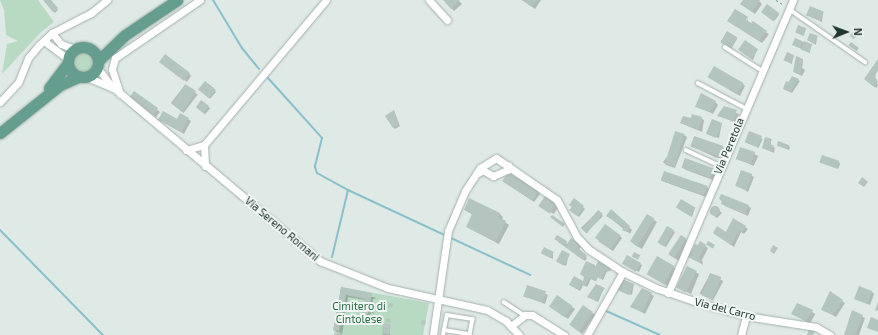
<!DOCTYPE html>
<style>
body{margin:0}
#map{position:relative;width:878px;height:335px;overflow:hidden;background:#dfe9e5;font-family:"Exo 2",sans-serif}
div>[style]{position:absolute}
.green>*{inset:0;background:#b8dac2}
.round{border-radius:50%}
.shadow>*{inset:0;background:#0003;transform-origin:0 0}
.stream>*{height:2px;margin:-1px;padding:0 1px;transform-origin:1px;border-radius:1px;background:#89c0cc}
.building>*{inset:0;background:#b4c4be;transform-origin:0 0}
.path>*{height:1px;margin-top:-0.5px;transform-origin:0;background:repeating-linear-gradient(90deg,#81ab9f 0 2px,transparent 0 5px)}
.roads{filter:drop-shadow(0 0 1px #a2b0ac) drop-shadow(0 0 1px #a2b0ac)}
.lane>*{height:3.5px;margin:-1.75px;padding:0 1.75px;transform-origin:1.75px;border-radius:1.75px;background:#fff}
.street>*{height:7px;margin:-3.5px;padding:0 3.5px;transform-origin:3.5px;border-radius:3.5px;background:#fff}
.primary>*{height:11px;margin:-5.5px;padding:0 5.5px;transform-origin:5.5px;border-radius:5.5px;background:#659d8f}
.primary>.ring{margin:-5.5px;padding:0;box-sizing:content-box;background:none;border:11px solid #659d8f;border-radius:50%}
span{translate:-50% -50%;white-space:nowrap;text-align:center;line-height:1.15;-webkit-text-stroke:4px #eff6f3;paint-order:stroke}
.street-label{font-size:11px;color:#213832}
.park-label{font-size:11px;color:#2d6d47}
.north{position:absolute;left:826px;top:12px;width:40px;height:40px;-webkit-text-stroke:3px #eff6f3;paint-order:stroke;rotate:89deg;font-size:11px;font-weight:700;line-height:16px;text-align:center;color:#213832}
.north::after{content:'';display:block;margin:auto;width:14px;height:18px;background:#213832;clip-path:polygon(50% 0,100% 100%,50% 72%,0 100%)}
</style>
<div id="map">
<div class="green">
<i style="clip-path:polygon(0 0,38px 0,54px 22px,41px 32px,2px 74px,7px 44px,18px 41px,6px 35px,4px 10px)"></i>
<i class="round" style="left:72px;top:52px;width:22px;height:22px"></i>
<i style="clip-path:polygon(341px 287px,429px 303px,423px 335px,334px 335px)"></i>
</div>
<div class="shadow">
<i style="clip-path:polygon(44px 0,50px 0,58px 10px,55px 13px)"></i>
<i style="clip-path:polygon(444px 0,458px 0,462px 4px,454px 11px)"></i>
<i style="clip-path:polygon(522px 0,541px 0,535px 9px)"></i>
<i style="clip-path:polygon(744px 0,758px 0,762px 4px,755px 14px,744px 6px)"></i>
<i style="clip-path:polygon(764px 13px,778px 13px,779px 15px,774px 21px)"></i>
<i style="clip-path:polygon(823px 13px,822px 22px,807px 15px)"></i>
<i style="clip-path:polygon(748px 19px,748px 22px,769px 34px,762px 43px,731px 23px,744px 24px)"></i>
<i style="clip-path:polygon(805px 29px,804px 36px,796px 32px)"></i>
<i style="clip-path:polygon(817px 37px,816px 45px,808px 40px)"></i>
<i style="clip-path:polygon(736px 38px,737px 39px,731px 49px,723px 43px)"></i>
<i style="clip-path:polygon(796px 39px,811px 45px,810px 53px,795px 46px)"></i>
<i style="clip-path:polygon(757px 50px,753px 60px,741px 51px)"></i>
<i style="clip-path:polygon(793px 56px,792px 64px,785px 60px)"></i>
<i style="clip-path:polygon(803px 60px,802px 68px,805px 70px,802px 76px,796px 73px)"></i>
<i style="clip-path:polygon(878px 61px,875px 78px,878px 85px,876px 88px,867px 81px)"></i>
<i style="clip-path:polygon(163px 64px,189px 73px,191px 76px,187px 82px)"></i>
<i style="clip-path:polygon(709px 77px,742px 83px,745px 86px,740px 96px)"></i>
<i style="clip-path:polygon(792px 77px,800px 81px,792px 93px,784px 89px)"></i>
<i style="left:205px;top:82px;width:15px;height:9px;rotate:42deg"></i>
<i style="left:185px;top:85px;width:16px;height:23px;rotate:38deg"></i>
<i style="clip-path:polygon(135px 92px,160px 112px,156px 117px,134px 99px)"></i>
<i style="left:202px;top:101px;width:11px;height:8px;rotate:41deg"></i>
<i style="clip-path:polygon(715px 102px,718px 105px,713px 114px,696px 106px)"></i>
<i style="clip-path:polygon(724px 107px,739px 114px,736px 123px,718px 115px)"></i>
<i style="clip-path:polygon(394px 111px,400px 126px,395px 129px,386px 117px)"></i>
<i style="clip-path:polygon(701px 118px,704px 120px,702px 132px,681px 123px)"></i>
<i style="clip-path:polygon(188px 119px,191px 121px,184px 134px,159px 120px)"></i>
<i style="clip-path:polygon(722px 123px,719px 138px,708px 134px)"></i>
<i style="left:750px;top:133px;width:14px;height:10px;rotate:25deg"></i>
<i style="clip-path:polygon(684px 135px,687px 137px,675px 168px,666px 165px,663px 162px)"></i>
<i style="clip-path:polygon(771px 140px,771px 146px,775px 148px,774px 153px,763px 148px)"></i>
<i style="clip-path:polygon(778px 145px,788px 146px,790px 147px,789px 150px)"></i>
<i style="clip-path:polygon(691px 146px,722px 147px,725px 149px,722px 158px,717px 158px)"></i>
<i style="left:741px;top:148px;width:19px;height:11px;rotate:25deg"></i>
<i style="clip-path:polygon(686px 159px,713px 169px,715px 172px,713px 180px,686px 170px,683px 168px)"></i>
<i style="clip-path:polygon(821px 162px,839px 162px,840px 164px,838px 169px)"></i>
<i style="clip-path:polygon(751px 175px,754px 177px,748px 192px,736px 185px)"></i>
<i style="clip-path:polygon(503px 181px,537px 192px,540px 194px,534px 202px)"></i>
<i style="clip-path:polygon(662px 181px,706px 186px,709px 189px,706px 197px)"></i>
<i style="clip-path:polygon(545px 198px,558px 207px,554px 214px,542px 207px)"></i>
<i style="clip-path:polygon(720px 199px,748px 206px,751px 208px,748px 216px,725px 206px)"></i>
<i style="clip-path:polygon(574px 200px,585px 209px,579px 217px,571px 210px)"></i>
<i style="clip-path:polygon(714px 206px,722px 213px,717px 218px,710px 213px)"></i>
<i style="clip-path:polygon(695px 208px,692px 217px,679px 209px)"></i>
<i style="clip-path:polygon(465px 210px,500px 214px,503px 217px,502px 220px,509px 225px,499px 244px,467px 227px,473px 215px)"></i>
<i style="left:598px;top:211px;width:7px;height:24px;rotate:45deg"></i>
<i style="clip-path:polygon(610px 218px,629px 227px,632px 230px,630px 234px)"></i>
<i style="clip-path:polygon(654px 220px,657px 222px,642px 249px,635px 245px,632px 242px)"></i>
<i style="clip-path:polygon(745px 227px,748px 229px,744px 234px,741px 232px,734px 247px,714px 233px,727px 234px)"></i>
<i style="clip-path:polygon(673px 231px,675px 232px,666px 247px,660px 244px)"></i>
<i style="clip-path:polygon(619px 235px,622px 238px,613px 251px,598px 241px)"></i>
<i style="clip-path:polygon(681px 236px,689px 242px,679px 261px,670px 255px)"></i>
<i style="clip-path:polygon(571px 239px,581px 246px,579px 251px,587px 258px,585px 261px,557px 241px,569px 244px)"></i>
<i style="clip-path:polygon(700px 243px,708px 248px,702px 260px,703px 265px,689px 256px)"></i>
<i style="clip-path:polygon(553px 253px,553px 259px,544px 254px)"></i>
<i style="clip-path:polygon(569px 254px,566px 266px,559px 262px)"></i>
<i style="clip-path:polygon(627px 257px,642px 265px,639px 272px,625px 265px)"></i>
<i style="clip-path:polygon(600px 261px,609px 266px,611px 271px,607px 271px,603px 280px,598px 277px,596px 281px,591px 279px,587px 287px,583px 285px,580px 291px,572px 286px,583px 282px)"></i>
<i style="clip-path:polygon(673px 267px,676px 269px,667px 286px,648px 274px)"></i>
<i style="clip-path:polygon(687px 267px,699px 274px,691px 294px,679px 288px)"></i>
<i style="left:710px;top:274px;width:15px;height:22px;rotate:28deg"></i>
<i style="clip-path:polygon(634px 284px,632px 295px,619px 290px)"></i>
<i style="clip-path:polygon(528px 286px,548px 295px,545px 304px,525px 296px)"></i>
<i style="clip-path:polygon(604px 288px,598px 302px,590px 298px)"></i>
<i style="clip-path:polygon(342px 289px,377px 298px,373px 299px,372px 306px,376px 307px,375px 310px,372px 308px,374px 314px,371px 312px,370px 316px,374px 319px,363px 313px,366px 300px,348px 297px,342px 335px,337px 335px,339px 333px,334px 330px)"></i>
<i style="clip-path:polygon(643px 289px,654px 296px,645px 314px,632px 307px)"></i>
<i style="clip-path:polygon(872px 292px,874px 294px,870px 305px,856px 299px)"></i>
<i style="clip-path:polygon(842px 301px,845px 303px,836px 317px,822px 309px)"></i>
<i style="left:798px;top:304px;width:20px;height:11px;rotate:30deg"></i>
<i style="clip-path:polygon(572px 307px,575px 309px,568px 319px,553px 309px)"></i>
<i style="clip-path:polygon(384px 308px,387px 309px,386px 312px,383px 310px)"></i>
<i style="clip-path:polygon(852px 312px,865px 318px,859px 335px,845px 335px)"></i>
<i style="clip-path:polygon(593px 313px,595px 315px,582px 334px,573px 327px)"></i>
<i style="clip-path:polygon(390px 325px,390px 335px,383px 335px,382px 334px)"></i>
</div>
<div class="stream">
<i style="left:213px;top:0;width:56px;rotate:58.9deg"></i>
<i style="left:242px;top:48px;width:27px;rotate:51deg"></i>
<i style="left:268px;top:78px;width:81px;rotate:48deg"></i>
<i style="left:322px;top:138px;width:30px;rotate:104deg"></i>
<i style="left:315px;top:167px;width:6px;rotate:72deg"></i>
<i style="left:317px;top:173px;width:35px;rotate:29deg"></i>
<i style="left:348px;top:190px;width:69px;rotate:103.4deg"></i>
<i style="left:348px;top:190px;width:201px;rotate:25deg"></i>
<i style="left:0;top:230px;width:147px;rotate:45.6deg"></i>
<i style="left:604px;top:310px;width:61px;rotate:24.1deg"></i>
</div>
<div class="building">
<i style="clip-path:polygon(43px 0,51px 0,58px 8px,53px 12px)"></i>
<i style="clip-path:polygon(443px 0,460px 0,451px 9px)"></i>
<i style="clip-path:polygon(522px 0,537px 0,532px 7px)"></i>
<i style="clip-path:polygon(743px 0,760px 0,752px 12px,740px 4px)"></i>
<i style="left:767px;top:4px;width:15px;height:10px;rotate:37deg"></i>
<i style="left:810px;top:6px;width:15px;height:10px;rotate:23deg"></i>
<i style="clip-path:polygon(735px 9px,748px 17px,746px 20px,751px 23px,753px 21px,767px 31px,759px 41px,727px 21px)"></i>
<i style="left:798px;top:25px;width:9px;height:8px;rotate:21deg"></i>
<i style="clip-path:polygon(854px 30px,859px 33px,854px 39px,850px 36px)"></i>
<i style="left:727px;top:31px;width:12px;height:13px;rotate:31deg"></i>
<i style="clip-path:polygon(810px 33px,818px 36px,815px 44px,807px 40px)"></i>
<i style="clip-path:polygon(795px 38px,802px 41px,800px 48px,792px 45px)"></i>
<i style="left:745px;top:40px;width:16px;height:12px;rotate:35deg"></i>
<i style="left:804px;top:41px;width:9px;height:9px;rotate:21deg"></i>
<i style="left:851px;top:42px;width:10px;height:4px;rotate:37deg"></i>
<i style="left:787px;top:52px;width:8px;height:9px;rotate:23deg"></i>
<i style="left:165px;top:54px;width:31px;height:10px;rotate:37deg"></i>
<i style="clip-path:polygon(796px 56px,803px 59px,801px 75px,793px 72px)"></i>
<i style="clip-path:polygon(878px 59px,878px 71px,874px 76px,878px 81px,874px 87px,864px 79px)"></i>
<i style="left:714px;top:66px;width:34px;height:13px;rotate:30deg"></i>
<i style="clip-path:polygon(792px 76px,799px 79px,790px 92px,783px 89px,786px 81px,789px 82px)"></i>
<i style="left:205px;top:81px;width:14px;height:11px;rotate:39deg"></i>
<i style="left:185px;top:84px;width:13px;height:24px;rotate:32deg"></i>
<i style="clip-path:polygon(134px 91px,158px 108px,153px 115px,130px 97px)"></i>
<i style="clip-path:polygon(701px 93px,716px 101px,710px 112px,695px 107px)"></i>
<i style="clip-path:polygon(201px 100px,209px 106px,203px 113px,196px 107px)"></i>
<i style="clip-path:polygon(724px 106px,737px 110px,733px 121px,717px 116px)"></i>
<i style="clip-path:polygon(394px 110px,399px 124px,393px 128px,385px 116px)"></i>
<i style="clip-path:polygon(163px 111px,177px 119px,180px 113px,189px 118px,182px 132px,158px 120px)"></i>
<i style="clip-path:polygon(692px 114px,702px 117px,699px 130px,680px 123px,683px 116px,691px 118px)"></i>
<i style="left:712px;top:119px;width:11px;height:16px;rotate:22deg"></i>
<i style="left:675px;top:131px;width:10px;height:34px;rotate:17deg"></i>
<i style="left:749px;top:131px;width:14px;height:12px;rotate:21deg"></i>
<i style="left:694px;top:136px;width:31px;height:11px;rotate:19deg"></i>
<i style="clip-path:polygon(765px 137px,772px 139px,770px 144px,774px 146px,772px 152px,762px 148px)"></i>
<i style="clip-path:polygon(778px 141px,789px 145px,787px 149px,777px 146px)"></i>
<i style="left:740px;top:147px;width:16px;height:13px;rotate:18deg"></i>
<i style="left:822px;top:155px;width:18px;height:8px;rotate:19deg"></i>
<i style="left:685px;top:158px;width:30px;height:10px;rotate:20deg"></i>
<i style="left:741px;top:170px;width:12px;height:17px;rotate:20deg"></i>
<i style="left:664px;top:171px;width:46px;height:10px;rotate:19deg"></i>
<i style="left:508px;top:172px;width:36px;height:11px;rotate:32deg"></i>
<i style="clip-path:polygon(862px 177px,868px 182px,864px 187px,858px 183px)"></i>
<i style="clip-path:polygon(721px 194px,749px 205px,745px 214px,721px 204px,722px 201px,719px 199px)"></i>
<i style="left:545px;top:196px;width:14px;height:12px;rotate:34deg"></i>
<i style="clip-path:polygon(469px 198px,500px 213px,498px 217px,506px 221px,496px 242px,466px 227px,472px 214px,464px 210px)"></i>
<i style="clip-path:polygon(574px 198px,584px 206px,577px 216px,569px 210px,572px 207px,569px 205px)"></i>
<i style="left:681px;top:199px;width:17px;height:10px;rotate:31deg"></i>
<i class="round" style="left:710px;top:206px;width:10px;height:10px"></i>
<i style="clip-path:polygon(611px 209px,630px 226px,627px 232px,622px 230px,624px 227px,606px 216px)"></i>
<i style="left:598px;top:210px;width:6px;height:25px;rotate:39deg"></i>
<i style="left:647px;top:214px;width:9px;height:32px;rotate:32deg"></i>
<i style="clip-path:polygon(552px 215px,565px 224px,563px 227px,550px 217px)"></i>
<i style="clip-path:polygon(733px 218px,746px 226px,742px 232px,739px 230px,731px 245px,713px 233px,717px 226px,726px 232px)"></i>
<i style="left:605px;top:224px;width:19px;height:17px;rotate:36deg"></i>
<i style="left:667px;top:226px;width:8px;height:19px;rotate:30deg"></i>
<i style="left:557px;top:235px;width:12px;height:5px;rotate:31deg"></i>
<i style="left:681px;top:235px;width:7px;height:23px;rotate:34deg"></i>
<i style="clip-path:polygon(571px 238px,580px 244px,578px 248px,587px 256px,583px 260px,565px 247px)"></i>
<i style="clip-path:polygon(700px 241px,706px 245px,699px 258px,702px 259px,700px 263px,688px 257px,695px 244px,698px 245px)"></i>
<i style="left:708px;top:241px;width:8px;height:4px;rotate:30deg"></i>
<i style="clip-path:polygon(773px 245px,778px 248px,774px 254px,770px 251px)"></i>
<i style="left:544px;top:247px;width:11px;height:7px;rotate:27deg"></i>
<i style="left:562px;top:250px;width:9px;height:13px;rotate:27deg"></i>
<i style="left:634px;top:252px;width:7px;height:5px;rotate:27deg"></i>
<i style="left:627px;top:255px;width:16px;height:10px;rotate:30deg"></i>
<i style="left:657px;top:256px;width:20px;height:21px;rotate:30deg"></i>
<i style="clip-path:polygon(599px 259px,609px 264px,607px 267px,610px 269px,608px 272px,605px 270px,601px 279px,597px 277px,595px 281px,589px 278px,585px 286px,581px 284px,579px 290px,569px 285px,574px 276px,583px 281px,584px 277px,580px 274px,586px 261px,595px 265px,595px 268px)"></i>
<i style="left:687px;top:266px;width:11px;height:24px;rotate:27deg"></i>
<i style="left:710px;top:273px;width:12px;height:24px;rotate:20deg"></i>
<i style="left:622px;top:279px;width:13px;height:12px;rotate:23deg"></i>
<i style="clip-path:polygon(596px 284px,605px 288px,596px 301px,587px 297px)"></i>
<i style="left:527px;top:285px;width:20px;height:12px;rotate:18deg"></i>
<i style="left:859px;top:286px;width:14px;height:14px;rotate:21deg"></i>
<i style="clip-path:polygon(341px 287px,372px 293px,368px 314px,362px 314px,365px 299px,346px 295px,339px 331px,333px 330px)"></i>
<i style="clip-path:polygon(642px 288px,652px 293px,642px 312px,630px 307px)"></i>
<i style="clip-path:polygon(830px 291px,843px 300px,833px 315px,821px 310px)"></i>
<i style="left:557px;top:295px;width:19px;height:14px;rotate:35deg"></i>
<i style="clip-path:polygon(878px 302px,878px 311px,875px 310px)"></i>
<i style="left:389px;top:303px;width:4px;height:4px;rotate:14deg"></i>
<i style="clip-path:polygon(797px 303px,813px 310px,806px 321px,791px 314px)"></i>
<i style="left:583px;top:305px;width:12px;height:24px;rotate:35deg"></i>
<i style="clip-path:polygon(852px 310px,863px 315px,855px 335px,844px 335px)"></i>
<i style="clip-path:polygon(871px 317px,878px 320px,878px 332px,867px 328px)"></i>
<i style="clip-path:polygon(386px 318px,391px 319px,390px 323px,386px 322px)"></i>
<i style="left:422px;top:320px;width:4px;height:4px;rotate:14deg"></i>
<i style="left:383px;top:323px;width:8px;height:11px;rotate:7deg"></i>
<i style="clip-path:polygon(809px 329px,815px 331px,813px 335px,807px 335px)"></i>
<i style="clip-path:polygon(339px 331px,343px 335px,335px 335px)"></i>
</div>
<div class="path">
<i style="left:776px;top:0;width:9px;rotate:32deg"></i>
</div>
<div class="roads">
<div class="lane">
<i style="left:789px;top:9px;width:93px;rotate:34.9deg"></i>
<i style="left:725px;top:47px;width:43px;rotate:32.6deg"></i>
<i style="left:698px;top:83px;width:53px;rotate:28deg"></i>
<i style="left:686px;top:150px;width:38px;rotate:25deg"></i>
<i style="left:504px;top:302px;width:24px;rotate:33deg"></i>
<i style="left:444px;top:330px;width:26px;rotate:9deg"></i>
<i style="left:443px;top:335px;width:20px;rotate:-79deg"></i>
<i style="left:447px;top:315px;width:26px;rotate:9deg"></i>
<i style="left:473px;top:319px;width:16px;rotate:101deg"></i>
</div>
<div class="street">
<i style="left:429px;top:0;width:27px;rotate:48deg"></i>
<i style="left:52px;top:33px;width:14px;rotate:51deg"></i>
<i style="left:61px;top:44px;width:15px;rotate:20deg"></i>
<i style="left:44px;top:41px;width:30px;rotate:37deg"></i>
<i style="left:97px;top:67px;width:26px;rotate:53deg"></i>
<i style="left:87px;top:77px;width:30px;rotate:23deg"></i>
<i style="left:115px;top:89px;width:268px;rotate:40deg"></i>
<i style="left:320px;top:261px;width:73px;rotate:21.7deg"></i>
<i style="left:388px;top:288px;width:101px;rotate:12.5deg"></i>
<i style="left:487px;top:310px;width:22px;rotate:30deg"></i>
<i style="left:506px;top:321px;width:19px;rotate:47deg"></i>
<i style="left:120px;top:94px;width:26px;rotate:-108deg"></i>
<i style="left:112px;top:69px;width:11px;rotate:-75deg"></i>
<i style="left:115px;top:58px;width:103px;rotate:-34.3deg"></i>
<i style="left:0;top:102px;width:26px;rotate:-47deg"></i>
<i style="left:18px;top:83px;width:27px;rotate:-68deg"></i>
<i style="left:28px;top:58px;width:17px;rotate:-50deg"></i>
<i style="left:39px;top:45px;width:18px;rotate:-43deg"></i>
<i style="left:52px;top:33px;width:44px;rotate:-27.1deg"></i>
<i style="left:91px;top:13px;width:21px;rotate:-39deg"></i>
<i style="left:204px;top:145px;width:21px;rotate:87deg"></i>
<i style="left:186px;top:150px;width:19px;rotate:-16deg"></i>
<i style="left:204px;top:145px;width:189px;rotate:-49.9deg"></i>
<i style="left:478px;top:173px;width:6px;rotate:-31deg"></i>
<i style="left:483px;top:170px;width:12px;rotate:31deg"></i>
<i style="left:493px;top:176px;width:15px;rotate:-23deg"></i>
<i style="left:507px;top:170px;width:5px;rotate:-79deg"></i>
<i style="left:668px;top:293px;width:319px;rotate:-66.9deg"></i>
<i style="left:511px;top:326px;width:18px;rotate:-38deg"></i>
<i style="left:525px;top:315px;width:7px"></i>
<i style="left:532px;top:315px;width:38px;rotate:32deg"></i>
<i style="left:433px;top:335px;width:105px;rotate:-81.8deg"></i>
<i style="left:448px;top:231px;width:43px;rotate:-67deg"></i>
<i style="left:465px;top:191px;width:27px;rotate:-57deg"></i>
<i style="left:480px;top:168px;width:19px;rotate:-32deg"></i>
<i style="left:496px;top:158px;width:74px;rotate:34.5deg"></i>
<i style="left:557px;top:200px;width:42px;rotate:61.6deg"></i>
<i style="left:577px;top:237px;width:16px;rotate:47deg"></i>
<i style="left:588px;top:249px;width:42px;rotate:33.3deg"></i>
<i style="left:623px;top:272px;width:37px;rotate:26deg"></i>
<i style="left:656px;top:288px;width:43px;rotate:18.9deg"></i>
<i style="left:697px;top:302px;width:51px;rotate:15.9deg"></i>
<i style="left:746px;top:316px;width:71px;rotate:8.9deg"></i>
<i style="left:816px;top:327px;width:16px;rotate:30deg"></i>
<i style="left:587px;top:335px;width:73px;rotate:-60.3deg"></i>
<i style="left:741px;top:335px;width:20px;rotate:-75deg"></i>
</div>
<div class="primary">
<i class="ring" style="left:68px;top:47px;width:19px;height:19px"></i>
<i style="left:98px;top:61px;width:37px;rotate:-44deg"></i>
<i style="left:125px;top:35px;width:63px;rotate:-33.9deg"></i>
<i style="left:49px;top:88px;width:30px;rotate:-53deg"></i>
<i style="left:0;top:133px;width:77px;rotate:-38.7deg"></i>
<i style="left:60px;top:85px;width:20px;rotate:-24deg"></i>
</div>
</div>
<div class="street-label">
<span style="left:729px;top:146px;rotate:-67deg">Via Peretola</span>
<span style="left:282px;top:229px;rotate:40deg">Via Sereno Romani</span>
<span style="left:725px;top:309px;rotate:14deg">Via del Carro</span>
</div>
<div class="park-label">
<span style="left:359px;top:313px">Cimitero di<br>Cintolese</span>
</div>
<div class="north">N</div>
</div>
